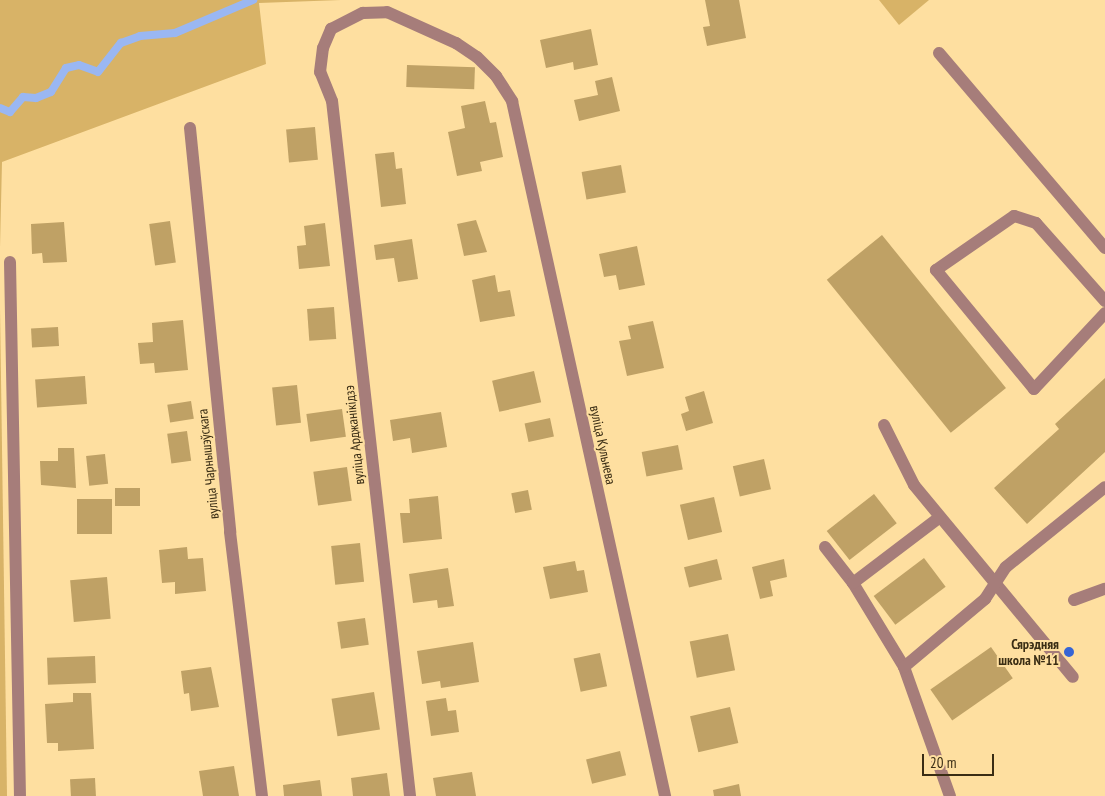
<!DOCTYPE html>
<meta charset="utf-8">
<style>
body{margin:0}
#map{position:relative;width:1105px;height:796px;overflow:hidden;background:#fedfa0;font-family:"PT Sans Narrow",sans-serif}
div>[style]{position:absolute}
.green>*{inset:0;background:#d8b367}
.stream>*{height:8px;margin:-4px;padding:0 4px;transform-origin:4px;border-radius:4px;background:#9ab7f2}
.building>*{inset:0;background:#bfa165;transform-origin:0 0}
.minor>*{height:12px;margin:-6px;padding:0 6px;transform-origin:6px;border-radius:6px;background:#a67d7a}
.dots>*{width:14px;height:14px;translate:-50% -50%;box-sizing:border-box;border:2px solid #fedfa0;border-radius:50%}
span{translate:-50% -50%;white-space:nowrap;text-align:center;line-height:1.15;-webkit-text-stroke:4px #fedfa0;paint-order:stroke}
.street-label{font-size:14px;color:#3a2d14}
.poi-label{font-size:14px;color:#3a2d14;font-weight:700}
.right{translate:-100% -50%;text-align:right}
.scale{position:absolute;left:922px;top:754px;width:72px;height:22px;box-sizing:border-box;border:2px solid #3a2d14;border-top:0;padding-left:6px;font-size:15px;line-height:18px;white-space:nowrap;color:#3a2d14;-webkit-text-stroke:4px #fedfa0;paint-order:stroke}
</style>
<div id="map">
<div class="green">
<i style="clip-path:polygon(0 0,341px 0,259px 3px,266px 64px,2px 162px,0 248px)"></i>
<i style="clip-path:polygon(879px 0,929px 0,899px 25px)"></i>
<i style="clip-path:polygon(0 308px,7px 796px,0 796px)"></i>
</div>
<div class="stream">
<i style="left:0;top:108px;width:11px;rotate:22deg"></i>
<i style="left:10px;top:112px;width:20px;rotate:-49deg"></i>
<i style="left:23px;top:97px;width:13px;rotate:4deg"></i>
<i style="left:36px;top:98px;width:16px;rotate:-22deg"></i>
<i style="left:51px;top:92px;width:28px;rotate:-58deg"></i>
<i style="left:66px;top:68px;width:13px;rotate:-13deg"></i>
<i style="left:79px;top:65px;width:20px;rotate:20deg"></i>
<i style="left:98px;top:72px;width:37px;rotate:-52deg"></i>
<i style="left:121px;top:43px;width:20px;rotate:-20deg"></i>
<i style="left:140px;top:36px;width:35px;rotate:-5deg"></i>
<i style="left:175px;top:33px;width:85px;rotate:-22.9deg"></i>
</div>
<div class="building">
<i style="clip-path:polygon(705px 0,739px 0,746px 38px,707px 46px,703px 27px,710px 26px)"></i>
<i style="clip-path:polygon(591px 29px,598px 65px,574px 70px,573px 62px,546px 68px,540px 40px)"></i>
<i style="left:407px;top:65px;width:68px;height:22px;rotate:2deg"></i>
<i style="clip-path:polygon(612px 77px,620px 111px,579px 121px,574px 100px,598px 95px,595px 81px)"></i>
<i style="clip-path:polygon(485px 101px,490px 123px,496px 122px,503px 157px,480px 162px,482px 171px,457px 176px,448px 132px,465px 128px,461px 106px)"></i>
<i style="left:315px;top:127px;width:33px;height:29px;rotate:85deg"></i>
<i style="clip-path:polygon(394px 152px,396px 169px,402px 168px,406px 204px,381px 207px,375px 154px)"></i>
<i style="left:621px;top:165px;width:28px;height:40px;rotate:80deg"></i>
<i style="clip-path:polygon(476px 220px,487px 252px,464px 256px,457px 224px)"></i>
<i style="left:170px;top:221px;width:42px;height:21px;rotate:82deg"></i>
<i style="clip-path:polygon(64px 222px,67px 262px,43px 263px,42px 253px,32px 254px,31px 224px)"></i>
<i style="clip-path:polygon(325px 223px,330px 266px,299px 269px,297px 246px,306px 245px,304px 226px)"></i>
<i style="left:882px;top:235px;width:197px;height:71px;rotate:51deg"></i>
<i style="clip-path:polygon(412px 239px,418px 279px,398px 282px,394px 258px,376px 260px,374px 245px)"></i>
<i style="clip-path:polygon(637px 246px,645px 285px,619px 290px,616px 275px,604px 277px,599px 254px)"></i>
<i style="clip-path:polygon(495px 275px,498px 292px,510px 290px,515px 316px,480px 322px,472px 280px)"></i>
<i style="left:334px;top:307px;width:32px;height:27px;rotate:86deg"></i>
<i style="clip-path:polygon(183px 320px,188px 370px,155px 373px,154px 363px,140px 364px,138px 343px,153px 342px,152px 323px)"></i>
<i style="clip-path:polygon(653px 321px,664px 368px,627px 376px,619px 341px,631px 339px,628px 326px)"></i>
<i style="left:58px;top:327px;width:19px;height:27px;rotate:87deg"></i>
<i style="left:534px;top:371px;width:32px;height:43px;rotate:77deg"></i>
<i style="left:85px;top:376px;width:28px;height:50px;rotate:86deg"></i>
<i style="clip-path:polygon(1105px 378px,1105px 452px,1027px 524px,994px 488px,1059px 429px,1055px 424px)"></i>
<i style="left:297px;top:385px;width:38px;height:25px;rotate:84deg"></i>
<i style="clip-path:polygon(704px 391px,713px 423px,686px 431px,681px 414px,689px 411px,685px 397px)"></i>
<i style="left:191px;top:401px;width:18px;height:24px;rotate:81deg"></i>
<i style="left:342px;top:409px;width:28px;height:36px;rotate:82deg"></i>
<i style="clip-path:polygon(441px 412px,447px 447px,412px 453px,410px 438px,393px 441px,390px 420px)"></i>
<i style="left:550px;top:418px;width:19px;height:26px;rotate:78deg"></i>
<i style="left:187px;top:431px;width:30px;height:20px;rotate:82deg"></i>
<i style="left:678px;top:445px;width:25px;height:37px;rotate:79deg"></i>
<i style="clip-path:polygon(58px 448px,74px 448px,76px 488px,41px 485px,40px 461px,58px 461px)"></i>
<i style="left:105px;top:454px;width:30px;height:19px;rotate:84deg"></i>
<i style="left:764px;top:459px;width:31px;height:32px;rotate:77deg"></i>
<i style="left:347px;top:467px;width:34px;height:34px;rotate:82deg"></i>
<i style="left:140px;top:488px;width:18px;height:25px;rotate:90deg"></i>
<i style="left:528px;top:490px;width:20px;height:17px;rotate:79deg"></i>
<i style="left:874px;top:494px;width:37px;height:60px;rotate:52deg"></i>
<i style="clip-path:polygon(438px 496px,442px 539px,403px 543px,400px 513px,410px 513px,409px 499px)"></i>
<i style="left:714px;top:497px;width:36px;height:35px;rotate:77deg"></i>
<i style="left:77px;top:499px;width:35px;height:35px"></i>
<i style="left:360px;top:543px;width:39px;height:29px;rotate:84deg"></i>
<i style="clip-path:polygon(187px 547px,188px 559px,203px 558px,206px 591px,175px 594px,175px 582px,162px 583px,159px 550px)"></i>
<i style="left:924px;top:558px;width:36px;height:63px;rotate:53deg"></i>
<i style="left:717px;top:559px;width:21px;height:34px;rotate:76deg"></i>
<i style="clip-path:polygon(784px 559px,787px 577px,770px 581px,773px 596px,760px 599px,752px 567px)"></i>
<i style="clip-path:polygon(575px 561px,577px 571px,584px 570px,588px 592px,550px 599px,543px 567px)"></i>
<i style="clip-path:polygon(448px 568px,454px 606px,438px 608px,437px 600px,413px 603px,409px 574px)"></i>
<i style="left:107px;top:577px;width:42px;height:37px;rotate:85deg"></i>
<i style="left:365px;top:618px;width:27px;height:28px;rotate:82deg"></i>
<i style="left:728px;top:634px;width:37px;height:39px;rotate:79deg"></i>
<i style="clip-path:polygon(473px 642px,479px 682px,441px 688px,440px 681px,422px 684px,417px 651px)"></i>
<i style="left:991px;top:647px;width:38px;height:74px;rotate:55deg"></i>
<i style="left:600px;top:653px;width:34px;height:27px;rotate:78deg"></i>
<i style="left:95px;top:656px;width:27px;height:48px;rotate:88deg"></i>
<i style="clip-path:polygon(211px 667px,219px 707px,191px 711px,189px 693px,184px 694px,181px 671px)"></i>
<i style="left:374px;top:692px;width:38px;height:43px;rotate:81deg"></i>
<i style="clip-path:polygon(73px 693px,91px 693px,94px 749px,58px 751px,58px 743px,47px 743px,45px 704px,73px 702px)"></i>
<i style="clip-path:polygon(446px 698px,448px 711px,456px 710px,459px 732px,431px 736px,426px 701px)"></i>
<i style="left:730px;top:707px;width:37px;height:41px;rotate:77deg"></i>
<i style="left:620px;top:751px;width:25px;height:35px;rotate:76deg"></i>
<i style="clip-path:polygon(234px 766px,239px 796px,203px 796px,199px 771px)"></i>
<i style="clip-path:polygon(472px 772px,476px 796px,436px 796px,433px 778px)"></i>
<i style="clip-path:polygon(387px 773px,390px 796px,353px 796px,351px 778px)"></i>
<i style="left:95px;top:778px;width:18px;height:25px;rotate:87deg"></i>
<i style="clip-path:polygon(320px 780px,322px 796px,284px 796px,283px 785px)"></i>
<i style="clip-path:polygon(739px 784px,741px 796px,714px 796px,713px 790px)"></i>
</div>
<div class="minor">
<i style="left:939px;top:53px;width:256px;rotate:49.6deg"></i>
<i style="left:190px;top:128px;width:406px;rotate:84.3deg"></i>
<i style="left:230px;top:532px;width:266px;rotate:83.1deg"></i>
<i style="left:10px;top:262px;width:534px;rotate:88.93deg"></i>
<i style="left:1105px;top:301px;width:104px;rotate:-131.5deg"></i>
<i style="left:1036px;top:223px;width:23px;rotate:-162deg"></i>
<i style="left:1014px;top:216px;width:95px;rotate:145.3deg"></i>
<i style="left:936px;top:270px;width:154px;rotate:50.5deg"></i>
<i style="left:1034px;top:389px;width:104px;rotate:-46.9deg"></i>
<i style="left:884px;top:425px;width:67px;rotate:63.4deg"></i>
<i style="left:914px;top:485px;width:249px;rotate:50.4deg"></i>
<i style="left:825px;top:547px;width:46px;rotate:52.1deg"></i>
<i style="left:853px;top:583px;width:98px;rotate:58.7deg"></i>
<i style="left:904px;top:667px;width:137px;rotate:70.4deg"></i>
<i style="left:853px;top:583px;width:109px;rotate:-37.2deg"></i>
<i style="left:1074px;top:600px;width:33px;rotate:-20deg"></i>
<i style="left:904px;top:667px;width:106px;rotate:-40deg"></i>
<i style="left:985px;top:599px;width:38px;rotate:-57deg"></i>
<i style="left:1006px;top:567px;width:127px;rotate:-38.9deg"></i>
<i style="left:410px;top:796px;width:699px;rotate:-96.4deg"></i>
<i style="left:332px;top:101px;width:31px;rotate:-112deg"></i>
<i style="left:320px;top:72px;width:24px;rotate:-83deg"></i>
<i style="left:323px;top:48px;width:21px;rotate:-67deg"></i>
<i style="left:331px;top:29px;width:36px;rotate:-27deg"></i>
<i style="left:363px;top:13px;width:24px;rotate:-2deg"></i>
<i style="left:387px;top:12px;width:76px;rotate:24.2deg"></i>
<i style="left:456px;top:43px;width:25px;rotate:34deg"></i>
<i style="left:477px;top:57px;width:27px;rotate:45deg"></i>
<i style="left:496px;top:76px;width:30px;rotate:57deg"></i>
<i style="left:512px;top:101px;width:712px;rotate:77.58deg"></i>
</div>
<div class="dots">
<i style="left:1069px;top:652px;background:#3665d5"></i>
</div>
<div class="street-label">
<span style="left:354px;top:435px;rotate:-96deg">вуліца Арджанікідзэ</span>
<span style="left:603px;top:445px;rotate:78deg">вуліца Кульнева</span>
<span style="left:208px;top:464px;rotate:-96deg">вуліца Чарнышэўскага</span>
</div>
<div class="poi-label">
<span class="right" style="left:1059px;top:652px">Сярэдняя<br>школа №11</span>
</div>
<div class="scale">20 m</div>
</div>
